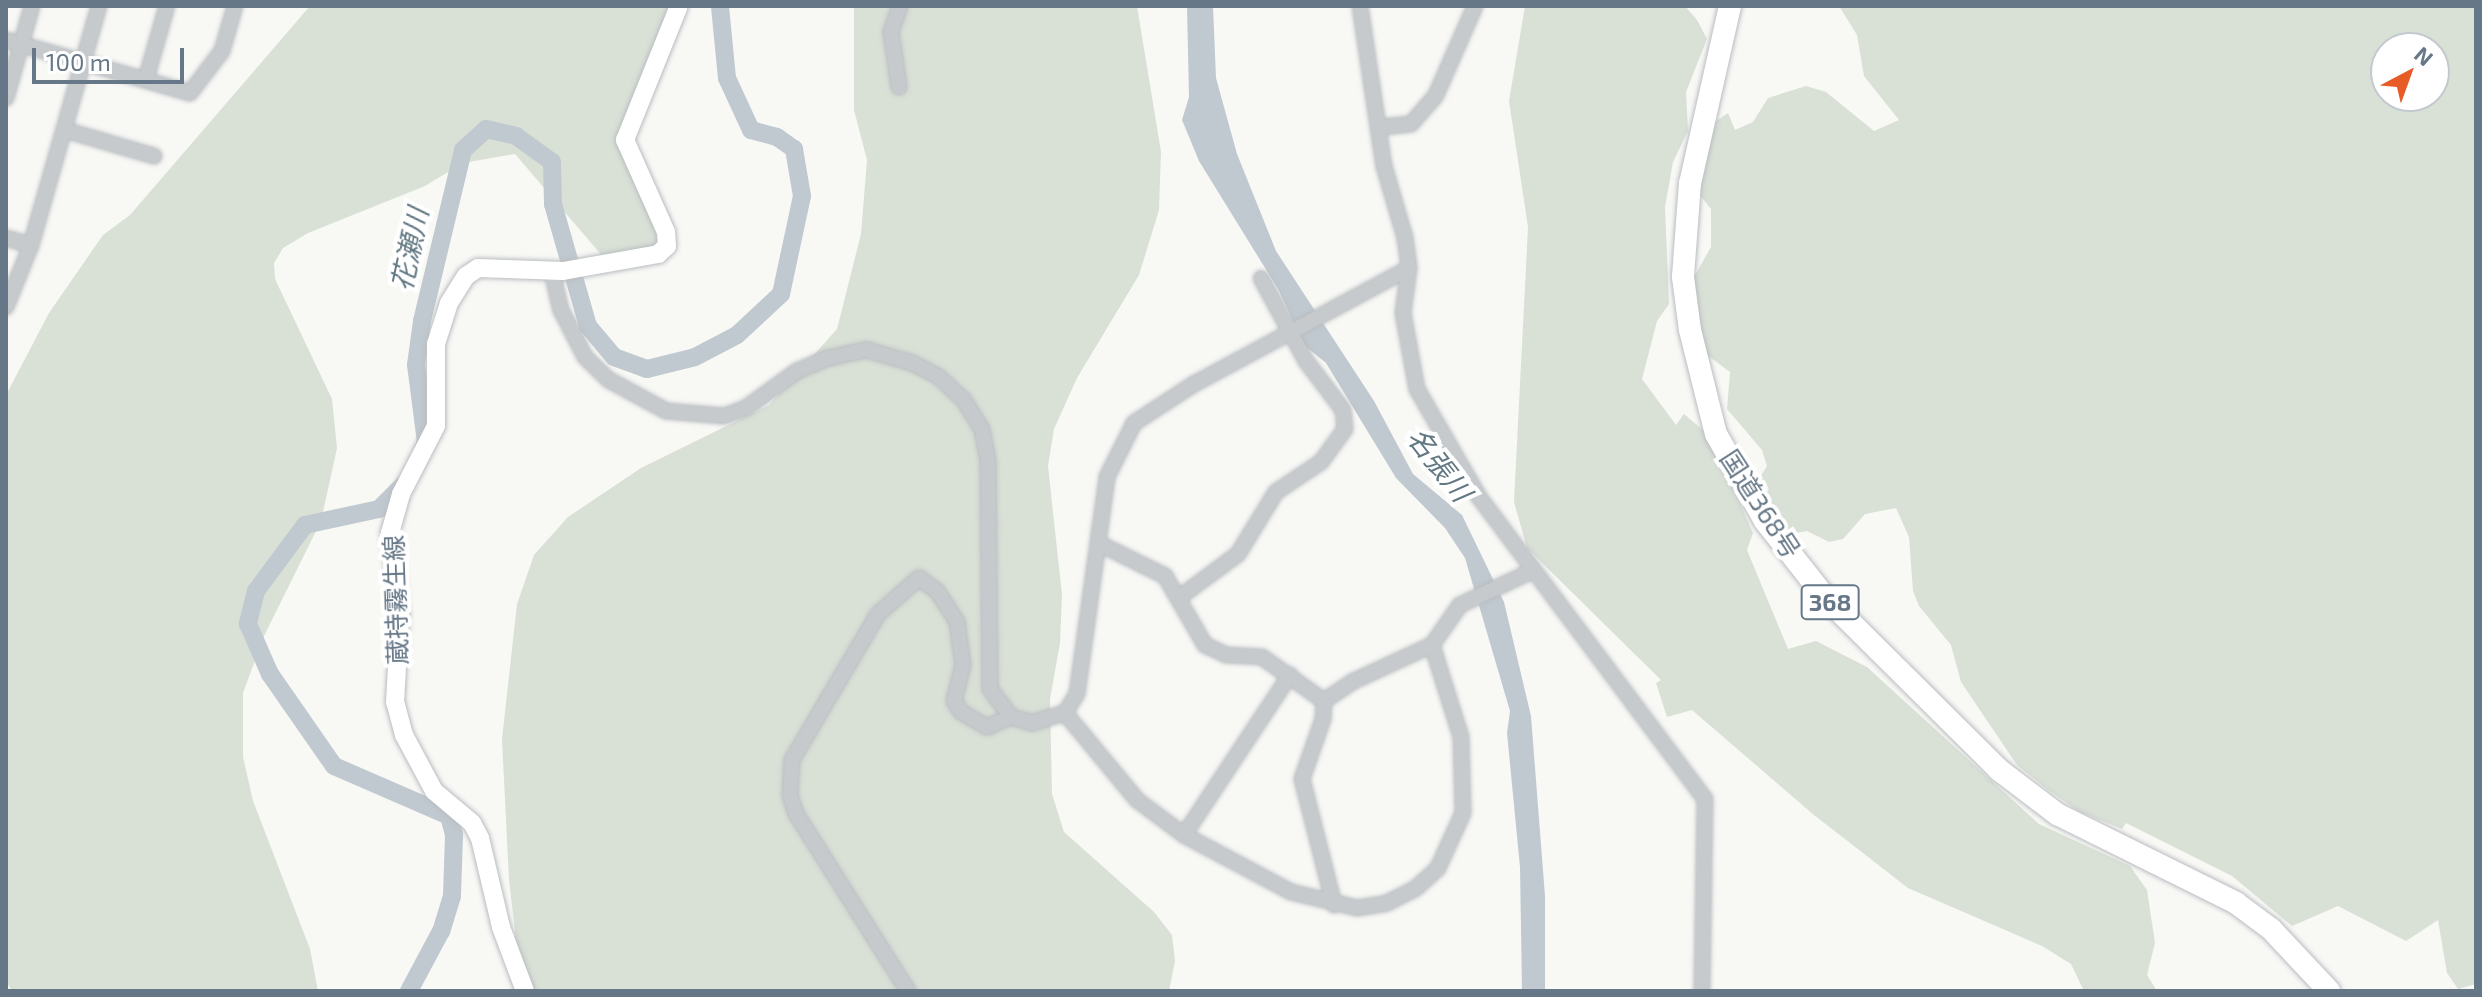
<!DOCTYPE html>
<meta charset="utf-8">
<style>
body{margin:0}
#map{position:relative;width:2482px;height:997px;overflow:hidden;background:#f8f8f5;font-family:"Exo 2","Noto Sans JP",sans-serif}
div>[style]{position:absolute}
.green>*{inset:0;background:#d9e0d6}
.water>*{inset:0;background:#c0c9cf}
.river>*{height:18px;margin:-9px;padding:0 9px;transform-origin:9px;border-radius:9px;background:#c0c9cf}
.roads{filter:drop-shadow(0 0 2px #b9bdc1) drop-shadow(0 0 2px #b9bdc1)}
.minor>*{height:14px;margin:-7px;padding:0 7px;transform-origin:7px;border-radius:7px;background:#c6cacd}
.major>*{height:18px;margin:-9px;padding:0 9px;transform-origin:9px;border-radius:9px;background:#fff}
.highway>*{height:22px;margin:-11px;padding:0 11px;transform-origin:11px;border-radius:11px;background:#fff}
span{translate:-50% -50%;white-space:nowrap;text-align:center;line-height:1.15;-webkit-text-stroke:8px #fff;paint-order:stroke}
.shield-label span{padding:2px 6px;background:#fff;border:2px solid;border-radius:6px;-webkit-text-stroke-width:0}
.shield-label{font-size:24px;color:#667787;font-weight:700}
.street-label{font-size:26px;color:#667787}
.water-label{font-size:28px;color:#627883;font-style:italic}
.frame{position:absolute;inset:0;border:8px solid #667787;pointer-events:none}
.north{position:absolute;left:2370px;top:32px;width:80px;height:80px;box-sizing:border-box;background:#fff;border:2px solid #c2c9cf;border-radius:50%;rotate:41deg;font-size:22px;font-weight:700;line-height:32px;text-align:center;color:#667787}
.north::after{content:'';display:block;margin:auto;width:28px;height:36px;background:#e75c26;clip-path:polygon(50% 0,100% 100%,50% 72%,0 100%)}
.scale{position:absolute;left:32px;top:48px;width:152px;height:36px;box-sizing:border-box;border:4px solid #667787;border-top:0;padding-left:10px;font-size:24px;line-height:28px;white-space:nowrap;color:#667787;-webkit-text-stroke:6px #fff;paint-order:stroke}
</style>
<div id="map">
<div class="green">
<i style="clip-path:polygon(310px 6px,675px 6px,620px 139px,664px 245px,604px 258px,515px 154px,463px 163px,425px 186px,308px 233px,283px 248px,274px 263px,275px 279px,332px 399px,337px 448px,321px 521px,264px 636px,243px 693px,243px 757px,253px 801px,310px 949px,318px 991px,12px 991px,6px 981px,6px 395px,49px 313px,103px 235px,130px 215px)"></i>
<i style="clip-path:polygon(854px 6px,1137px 6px,1161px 152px,1159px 210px,1139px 275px,1077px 378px,1054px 429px,1048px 466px,1062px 595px,1060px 643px,1050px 699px,1052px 794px,1064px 832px,1154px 912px,1172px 935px,1175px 961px,1169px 991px,522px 991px,509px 880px,502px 739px,517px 604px,534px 555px,568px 517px,641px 468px,769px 405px,837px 329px,861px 234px,867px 160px,854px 110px)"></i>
<i style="clip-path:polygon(1525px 6px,1685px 6px,1697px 20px,1707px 39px,1686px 92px,1688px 131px,1673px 162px,1665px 207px,1669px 304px,1657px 321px,1642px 379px,1676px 425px,1684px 414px,1711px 437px,1753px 533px,1747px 550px,1788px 649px,1816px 641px,1867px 667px,2039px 824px,2130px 866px,2147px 890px,2155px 943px,2147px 975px,2157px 991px,2084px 991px,2071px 964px,2042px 946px,1908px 888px,1814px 815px,1692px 710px,1667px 717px,1656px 683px,1661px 680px,1527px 548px,1514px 502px,1528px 227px,1509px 101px)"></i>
<i style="clip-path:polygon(evenodd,1839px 6px,2476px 6px,2476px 984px,2458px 989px,2447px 973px,2438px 920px,2406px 941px,2338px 906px,2292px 926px,2232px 876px,2126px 823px,2122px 829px,2080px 812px,2048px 790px,2017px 765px,1961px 682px,1951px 645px,1919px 606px,1913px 591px,1909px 537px,1896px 508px,1865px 514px,1843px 539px,1829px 542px,1807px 531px,1789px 534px,1775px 520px,1760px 477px,1767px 466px,1762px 450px,1727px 409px,1730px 372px,1707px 355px,1694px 330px,1694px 277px,1711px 247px,1711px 209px,1699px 194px,1715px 122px,1728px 113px,1735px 130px,1753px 122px,1768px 98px,1806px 86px,1826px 92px,1874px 131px,1899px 120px,1864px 76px,1857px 35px,1839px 6px,2386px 48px,2434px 48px,2434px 96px,2386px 96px,2386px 48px)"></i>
</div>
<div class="water">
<i style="clip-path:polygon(1187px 6px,1213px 6px,1216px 78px,1237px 154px,1276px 251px,1374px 401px,1413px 474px,1462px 515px,1504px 602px,1531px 716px,1545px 896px,1545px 991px,1522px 991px,1520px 867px,1507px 733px,1510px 711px,1465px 558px,1445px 528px,1396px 478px,1326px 363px,1305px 346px,1278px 289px,1199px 161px,1182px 120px,1189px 97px)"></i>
</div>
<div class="river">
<i style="left:422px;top:453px;width:12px;rotate:-70deg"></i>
<i style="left:426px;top:442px;width:78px;rotate:-97.4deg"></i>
<i style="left:416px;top:365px;width:44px;rotate:-82.2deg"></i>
<i style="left:422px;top:321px;width:176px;rotate:-76.5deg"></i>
<i style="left:463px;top:150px;width:31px;rotate:-42deg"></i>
<i style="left:486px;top:129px;width:31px;rotate:13deg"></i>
<i style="left:516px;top:136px;width:44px;rotate:35.8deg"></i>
<i style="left:552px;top:162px;width:42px;rotate:88.6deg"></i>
<i style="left:553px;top:204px;width:127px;rotate:74deg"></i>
<i style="left:588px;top:326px;width:40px;rotate:50deg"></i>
<i style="left:614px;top:357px;width:35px;rotate:20deg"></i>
<i style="left:647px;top:369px;width:49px;rotate:-14deg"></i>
<i style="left:695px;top:357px;width:47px;rotate:-27.6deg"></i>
<i style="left:737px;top:335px;width:60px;rotate:-43deg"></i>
<i style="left:781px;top:294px;width:100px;rotate:-77.9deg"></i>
<i style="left:802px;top:196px;width:48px;rotate:-99.7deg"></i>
<i style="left:794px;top:149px;width:21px;rotate:-145deg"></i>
<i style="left:777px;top:137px;width:27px;rotate:-165deg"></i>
<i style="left:751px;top:130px;width:57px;rotate:-114.8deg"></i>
<i style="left:727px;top:78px;width:72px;rotate:-95.6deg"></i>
<i style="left:403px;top:485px;width:34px;rotate:135deg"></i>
<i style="left:379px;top:509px;width:76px;rotate:167.8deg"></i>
<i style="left:305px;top:525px;width:82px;rotate:126.6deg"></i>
<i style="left:256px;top:591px;width:34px;rotate:104deg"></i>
<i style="left:248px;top:624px;width:55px;rotate:66.3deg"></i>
<i style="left:270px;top:674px;width:112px;rotate:55.2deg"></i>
<i style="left:334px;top:766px;width:125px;rotate:23.5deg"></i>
<i style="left:449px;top:816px;width:20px;rotate:75deg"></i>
<i style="left:454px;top:835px;width:61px;rotate:91.9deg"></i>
<i style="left:452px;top:896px;width:37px;rotate:107deg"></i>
<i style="left:441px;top:931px;width:68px;rotate:118.1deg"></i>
</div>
<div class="roads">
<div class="minor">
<i style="left:1360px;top:6px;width:162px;rotate:81.5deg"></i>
<i style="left:1384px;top:166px;width:75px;rotate:73.7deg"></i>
<i style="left:1405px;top:238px;width:30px;rotate:82deg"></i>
<i style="left:1409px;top:268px;width:45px;rotate:97.6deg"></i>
<i style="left:1403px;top:313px;width:77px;rotate:79.6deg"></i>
<i style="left:1417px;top:389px;width:125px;rotate:60.1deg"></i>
<i style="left:1479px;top:497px;width:377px;rotate:53.2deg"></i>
<i style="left:1705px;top:799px;width:192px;rotate:90.9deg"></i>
<i style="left:6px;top:40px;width:80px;rotate:15.9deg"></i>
<i style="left:83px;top:62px;width:58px;rotate:-74.1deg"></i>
<i style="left:146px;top:79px;width:76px;rotate:-74deg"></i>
<i style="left:899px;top:87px;width:56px;rotate:-98.3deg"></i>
<i style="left:891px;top:32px;width:28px;rotate:-71deg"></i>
<i style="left:6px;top:98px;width:96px;rotate:-74.2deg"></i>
<i style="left:1382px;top:127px;width:29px;rotate:-6deg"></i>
<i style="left:1411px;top:124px;width:38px;rotate:-49deg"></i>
<i style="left:1436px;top:95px;width:97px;rotate:-66.3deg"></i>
<i style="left:65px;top:130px;width:93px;rotate:16.3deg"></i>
<i style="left:6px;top:238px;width:26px;rotate:16deg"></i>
<i style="left:552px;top:272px;width:39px;rotate:77deg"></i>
<i style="left:561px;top:310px;width:53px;rotate:62.9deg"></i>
<i style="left:585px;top:357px;width:33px;rotate:44deg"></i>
<i style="left:609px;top:380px;width:65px;rotate:28.5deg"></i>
<i style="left:666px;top:411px;width:58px;rotate:4.9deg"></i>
<i style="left:724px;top:416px;width:23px;rotate:-20deg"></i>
<i style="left:746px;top:408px;width:63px;rotate:-36deg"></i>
<i style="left:797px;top:371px;width:34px;rotate:-23deg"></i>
<i style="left:828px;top:358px;width:40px;rotate:-12deg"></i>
<i style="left:867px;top:350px;width:47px;rotate:16.1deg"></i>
<i style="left:912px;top:363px;width:30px;rotate:27deg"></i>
<i style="left:939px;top:377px;width:33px;rotate:43deg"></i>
<i style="left:963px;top:399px;width:36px;rotate:58deg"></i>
<i style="left:982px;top:430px;width:32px;rotate:79deg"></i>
<i style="left:988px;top:461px;width:228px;rotate:89.5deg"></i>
<i style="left:990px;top:689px;width:35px;rotate:53deg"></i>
<i style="left:1011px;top:717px;width:22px;rotate:16deg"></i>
<i style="left:1032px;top:723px;width:34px;rotate:-17deg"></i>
<i style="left:1065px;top:713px;width:22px;rotate:-58deg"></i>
<i style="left:1077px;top:694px;width:219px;rotate:-82.1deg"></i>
<i style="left:1107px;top:477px;width:60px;rotate:-63.4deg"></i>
<i style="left:1134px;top:423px;width:72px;rotate:-33deg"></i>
<i style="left:1194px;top:384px;width:244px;rotate:-28.3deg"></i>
<i style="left:6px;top:307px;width:67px;rotate:-68deg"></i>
<i style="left:31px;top:245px;width:190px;rotate:-74.1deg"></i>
<i style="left:83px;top:62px;width:111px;rotate:16.2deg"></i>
<i style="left:190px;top:93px;width:53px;rotate:-52.7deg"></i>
<i style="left:222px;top:51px;width:47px;rotate:-73.9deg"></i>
<i style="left:1098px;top:543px;width:75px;rotate:26.2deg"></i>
<i style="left:1165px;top:576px;width:80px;rotate:59.9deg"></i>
<i style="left:1205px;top:645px;width:23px;rotate:25deg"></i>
<i style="left:1226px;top:655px;width:36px;rotate:3deg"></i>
<i style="left:1262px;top:657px;width:76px;rotate:35.4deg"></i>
<i style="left:1180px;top:597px;width:72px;rotate:-36.6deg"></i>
<i style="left:1238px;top:554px;width:73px;rotate:-58.5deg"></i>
<i style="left:1276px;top:492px;width:54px;rotate:-33.7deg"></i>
<i style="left:1321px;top:462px;width:41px;rotate:-54deg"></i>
<i style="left:1345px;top:429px;width:19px;rotate:-96deg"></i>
<i style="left:1343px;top:410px;width:61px;rotate:-127.1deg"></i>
<i style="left:1306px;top:361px;width:94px;rotate:-118.5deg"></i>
<i style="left:1324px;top:701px;width:36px;rotate:-34deg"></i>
<i style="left:1354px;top:681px;width:86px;rotate:-24.8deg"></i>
<i style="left:1432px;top:645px;width:49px;rotate:-55deg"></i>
<i style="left:1460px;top:605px;width:80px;rotate:-25.3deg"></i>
<i style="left:1324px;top:701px;width:18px;rotate:93deg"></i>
<i style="left:1323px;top:719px;width:64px;rotate:109.3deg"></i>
<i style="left:1302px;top:779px;width:130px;rotate:75.7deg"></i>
<i style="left:1065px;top:713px;width:113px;rotate:50.4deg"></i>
<i style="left:1137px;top:800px;width:59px;rotate:36.7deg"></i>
<i style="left:1184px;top:835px;width:121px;rotate:28deg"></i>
<i style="left:1291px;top:892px;width:68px;rotate:13.6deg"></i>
<i style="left:1357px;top:908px;width:30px;rotate:-9deg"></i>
<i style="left:1387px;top:903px;width:31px;rotate:-27deg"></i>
<i style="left:1415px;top:889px;width:31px;rotate:-42deg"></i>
<i style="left:1438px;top:868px;width:60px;rotate:-65.6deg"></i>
<i style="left:1463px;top:813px;width:76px;rotate:-91.5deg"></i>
<i style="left:1461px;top:737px;width:96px;rotate:-107.5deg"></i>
<i style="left:1184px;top:835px;width:192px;rotate:-56.5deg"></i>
<i style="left:908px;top:991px;width:209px;rotate:-122.3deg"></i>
<i style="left:796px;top:814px;width:19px;rotate:-108deg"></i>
<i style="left:790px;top:796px;width:36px;rotate:-87deg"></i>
<i style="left:792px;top:760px;width:169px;rotate:-59.5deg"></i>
<i style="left:878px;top:614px;width:55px;rotate:-41.3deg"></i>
<i style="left:919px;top:578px;width:22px;rotate:36deg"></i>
<i style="left:937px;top:591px;width:37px;rotate:57deg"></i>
<i style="left:957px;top:622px;width:43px;rotate:82.1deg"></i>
<i style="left:963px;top:665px;width:37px;rotate:104deg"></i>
<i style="left:954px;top:701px;width:13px;rotate:58deg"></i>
<i style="left:961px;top:712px;width:30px;rotate:30deg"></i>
<i style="left:987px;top:727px;width:26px;rotate:-23deg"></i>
</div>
<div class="major">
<i style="left:525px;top:991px;width:68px;rotate:-110.6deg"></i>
<i style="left:501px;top:927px;width:91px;rotate:-103.3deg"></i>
<i style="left:480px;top:838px;width:17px;rotate:-118deg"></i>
<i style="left:472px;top:823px;width:50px;rotate:-139.9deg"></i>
<i style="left:434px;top:791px;width:64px;rotate:-118.2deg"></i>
<i style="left:404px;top:735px;width:34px;rotate:-105deg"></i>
<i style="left:395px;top:702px;width:88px;rotate:-86.7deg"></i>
<i style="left:400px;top:614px;width:82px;rotate:-97deg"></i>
<i style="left:390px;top:533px;width:41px;rotate:-74.2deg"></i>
<i style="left:401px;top:494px;width:76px;rotate:-62.8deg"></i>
<i style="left:436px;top:426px;width:82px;rotate:-90deg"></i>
<i style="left:436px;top:344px;width:43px;rotate:-72.4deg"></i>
<i style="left:449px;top:303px;width:32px;rotate:-58deg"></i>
<i style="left:466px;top:276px;width:14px;rotate:-34deg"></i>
<i style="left:478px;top:268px;width:85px;rotate:2deg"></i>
<i style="left:563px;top:271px;width:97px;rotate:-10.1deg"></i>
<i style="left:658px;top:254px;width:12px;rotate:-42deg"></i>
<i style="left:667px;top:246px;width:14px;rotate:-94deg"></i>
<i style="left:666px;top:232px;width:101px;rotate:-114deg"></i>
<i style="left:625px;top:140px;width:144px;rotate:-68.1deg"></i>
</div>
<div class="highway">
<i style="left:1730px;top:6px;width:181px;rotate:102.7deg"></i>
<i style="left:1690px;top:183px;width:94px;rotate:94.3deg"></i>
<i style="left:1683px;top:277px;width:53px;rotate:82.5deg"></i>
<i style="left:1690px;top:330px;width:107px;rotate:76deg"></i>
<i style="left:1716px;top:434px;width:100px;rotate:60.6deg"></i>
<i style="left:1765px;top:521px;width:95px;rotate:51.8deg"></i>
<i style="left:1824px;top:596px;width:247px;rotate:44.8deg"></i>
<i style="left:1999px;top:770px;width:73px;rotate:37.2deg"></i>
<i style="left:2057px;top:814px;width:200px;rotate:26.4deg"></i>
<i style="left:2236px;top:903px;width:44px;rotate:36.6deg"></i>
<i style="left:2271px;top:929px;width:85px;rotate:46.9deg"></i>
</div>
</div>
<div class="shield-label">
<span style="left:1830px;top:602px">368</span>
</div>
<div class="street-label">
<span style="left:1761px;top:504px;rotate:57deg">国道368号</span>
<span style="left:395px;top:600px;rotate:-92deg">蔵持霧生線</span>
</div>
<div class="water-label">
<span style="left:409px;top:249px;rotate:-78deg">花瀬川</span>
<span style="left:1440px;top:464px;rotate:52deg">名張川</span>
</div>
<div class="frame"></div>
<div class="north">N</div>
<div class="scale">100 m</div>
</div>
